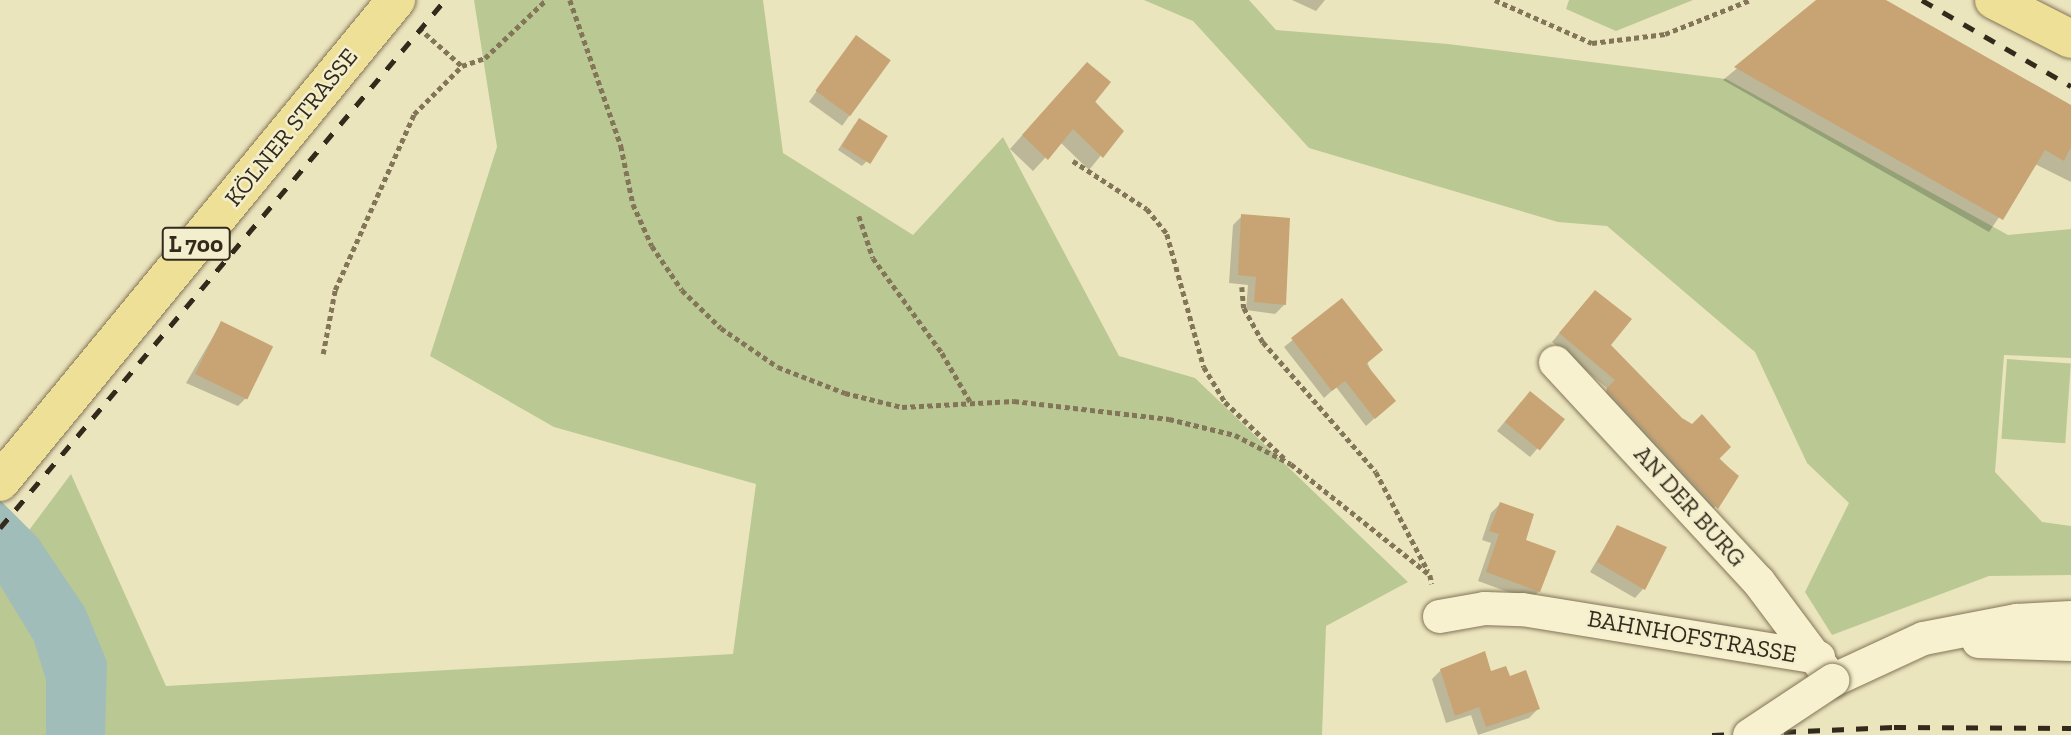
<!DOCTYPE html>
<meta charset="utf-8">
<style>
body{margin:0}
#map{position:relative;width:2071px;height:735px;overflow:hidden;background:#ebe5be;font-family:"Zilla Slab",serif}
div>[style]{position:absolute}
.green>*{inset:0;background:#bac893;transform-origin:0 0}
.water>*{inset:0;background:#a1bdb9}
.shadow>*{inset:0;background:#0003;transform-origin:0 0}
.building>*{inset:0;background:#c8a475;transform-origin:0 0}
.path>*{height:4.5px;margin-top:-2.25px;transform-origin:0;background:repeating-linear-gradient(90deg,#837558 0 5px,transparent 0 8.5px)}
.roads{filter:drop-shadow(0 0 2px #837558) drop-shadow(0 0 2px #837558)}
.street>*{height:33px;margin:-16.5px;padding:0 16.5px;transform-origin:16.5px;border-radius:16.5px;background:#f7f1d0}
.primary>*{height:38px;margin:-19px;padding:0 19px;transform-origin:19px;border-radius:19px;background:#eee096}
.rail>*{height:5px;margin-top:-2.5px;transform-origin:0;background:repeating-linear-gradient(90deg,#332a1c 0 12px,transparent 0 24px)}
.bridges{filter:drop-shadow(0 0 2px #837558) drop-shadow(0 0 2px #837558)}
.street-bridge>*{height:33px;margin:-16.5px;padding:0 16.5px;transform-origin:16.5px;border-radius:16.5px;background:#f7f1d0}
span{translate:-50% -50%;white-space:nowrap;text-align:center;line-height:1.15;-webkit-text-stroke:5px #f3eecd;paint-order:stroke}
.shield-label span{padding:2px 5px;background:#f3eecd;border:2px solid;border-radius:5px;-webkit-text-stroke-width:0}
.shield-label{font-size:23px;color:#332a1c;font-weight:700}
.street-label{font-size:24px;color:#332a1c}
</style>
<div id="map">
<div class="green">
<i style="clip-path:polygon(474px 0,763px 0,783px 153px,913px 235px,1003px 137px,1119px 356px,1195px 378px,1408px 582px,1326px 626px,1322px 735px,0 735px,0 569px,71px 474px,166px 686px,733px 654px,756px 484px,554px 427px,430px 356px,497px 147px)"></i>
<i style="clip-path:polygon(1144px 0,1249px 0,1276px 30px,1448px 44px,1726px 79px,2008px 235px,2071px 229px,2071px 358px,2004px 355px,1995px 472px,2042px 522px,2071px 526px,2071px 575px,1989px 576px,1832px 635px,1805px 592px,1849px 503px,1807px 463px,1755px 352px,1607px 226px,1558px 222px,1309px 148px,1193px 21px)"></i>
<i style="clip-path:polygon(1569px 0,1693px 0,1616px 31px,1566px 9px)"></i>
<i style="left:2007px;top:359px;width:64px;height:80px;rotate:4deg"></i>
</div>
<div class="water">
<i style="clip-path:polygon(0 500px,38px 538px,85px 608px,107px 662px,105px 735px,46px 735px,46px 680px,34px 641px,0 585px)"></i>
</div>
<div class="shadow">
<i style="clip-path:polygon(1292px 0,1325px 0,1316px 11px)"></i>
<i style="clip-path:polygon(1819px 0,1883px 0,2071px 107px,2071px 182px,2035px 164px,1989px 232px,1723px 80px)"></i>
<i style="left:856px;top:37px;width:41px;height:80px;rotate:36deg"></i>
<i style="clip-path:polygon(1074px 77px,1121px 131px,1089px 170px,1060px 142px,1033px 171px,1010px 149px)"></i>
<i style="clip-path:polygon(855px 124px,866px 162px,862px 166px,838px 150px)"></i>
<i style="clip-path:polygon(1242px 216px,1284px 305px,1275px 314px,1246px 310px,1248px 285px,1229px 283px,1233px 225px)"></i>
<i style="clip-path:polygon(1342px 300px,1386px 408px,1366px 426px,1336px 387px,1324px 398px,1284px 347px)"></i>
<i style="clip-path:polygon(1587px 300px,1608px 345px,1737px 476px,1708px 516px,1600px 398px,1608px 389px,1552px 342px)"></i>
<i style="clip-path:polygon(221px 323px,247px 397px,238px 406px,186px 383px)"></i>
<i style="clip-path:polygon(1521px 402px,1563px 419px,1530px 457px,1497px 431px)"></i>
<i style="clip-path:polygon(1500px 504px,1524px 541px,1539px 591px,1530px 600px,1478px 581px,1491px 543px,1482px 540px,1491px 513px)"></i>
<i style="clip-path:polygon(1617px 527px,1643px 589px,1635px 598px,1590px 572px)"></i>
<i style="clip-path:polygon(1441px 670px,1490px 674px,1538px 709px,1529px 718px,1478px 735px,1471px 715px,1446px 723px,1432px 679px)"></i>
</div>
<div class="building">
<i style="clip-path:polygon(1816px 0,1886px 0,2071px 105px,2071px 147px,2064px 161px,2045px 150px,2003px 220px,1734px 67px)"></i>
<i style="left:856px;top:35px;width:43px;height:69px;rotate:36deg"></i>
<i style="clip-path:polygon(1087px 62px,1111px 82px,1095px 102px,1124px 131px,1103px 158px,1073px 129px,1048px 160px,1022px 135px)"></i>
<i style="left:859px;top:118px;width:34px;height:33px;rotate:32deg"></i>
<i style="clip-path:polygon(1241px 214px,1290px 218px,1286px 305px,1254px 302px,1256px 277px,1238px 275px)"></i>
<i style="clip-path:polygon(1595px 290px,1632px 319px,1611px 345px,1682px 418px,1692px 424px,1702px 414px,1731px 447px,1719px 459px,1739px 476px,1718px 509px,1606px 389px,1615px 380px,1559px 333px)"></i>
<i style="clip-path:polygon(1342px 298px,1383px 350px,1366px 364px,1396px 401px,1375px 419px,1345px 381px,1332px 391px,1291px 338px)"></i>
<i style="left:221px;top:321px;width:58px;height:59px;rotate:26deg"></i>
<i style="left:1530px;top:391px;width:45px;height:40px;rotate:39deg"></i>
<i style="clip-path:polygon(1500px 502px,1534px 514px,1526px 540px,1556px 551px,1540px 592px,1486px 572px,1499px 534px,1489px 531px)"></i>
<i style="clip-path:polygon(1617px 525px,1667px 547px,1645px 590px,1597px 562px)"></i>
<i style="clip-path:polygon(1485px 651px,1491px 671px,1506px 666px,1510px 676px,1526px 670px,1540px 709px,1486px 727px,1479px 707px,1455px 716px,1440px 669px)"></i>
</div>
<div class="path">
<i style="left:570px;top:0;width:155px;rotate:70.7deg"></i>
<i style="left:621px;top:146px;width:59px;rotate:78.3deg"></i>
<i style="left:633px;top:204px;width:46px;rotate:65.7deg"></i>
<i style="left:652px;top:246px;width:53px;rotate:55.7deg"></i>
<i style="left:682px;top:290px;width:54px;rotate:44.3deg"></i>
<i style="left:721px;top:328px;width:69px;rotate:34.4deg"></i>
<i style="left:778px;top:367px;width:72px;rotate:21.2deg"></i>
<i style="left:845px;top:393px;width:59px;rotate:13.8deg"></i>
<i style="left:902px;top:407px;width:112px;rotate:-3.1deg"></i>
<i style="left:1014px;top:401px;width:156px;rotate:6.6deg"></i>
<i style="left:1169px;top:419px;width:68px;rotate:13.6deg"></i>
<i style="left:1235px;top:435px;width:63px;rotate:27.4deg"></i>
<i style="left:1291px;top:464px;width:178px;rotate:38.6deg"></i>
<i style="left:1430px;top:575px;width:9px;rotate:77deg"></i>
<i style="left:1495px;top:0;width:106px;rotate:23.9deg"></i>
<i style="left:1592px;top:43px;width:74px;rotate:-7deg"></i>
<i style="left:1665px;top:34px;width:92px;rotate:-21.8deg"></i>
<i style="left:419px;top:28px;width:57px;rotate:41.5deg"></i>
<i style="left:462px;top:66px;width:24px;rotate:-19deg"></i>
<i style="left:485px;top:58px;width:84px;rotate:-43.6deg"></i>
<i style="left:1073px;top:161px;width:88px;rotate:33deg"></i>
<i style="left:1147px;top:209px;width:32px;rotate:51deg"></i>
<i style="left:1167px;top:234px;width:138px;rotate:74.5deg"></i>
<i style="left:1204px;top:367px;width:41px;rotate:59deg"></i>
<i style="left:1225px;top:402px;width:83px;rotate:43.5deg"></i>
<i style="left:859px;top:216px;width:44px;rotate:71.6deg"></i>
<i style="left:873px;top:258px;width:117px;rotate:54deg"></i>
<i style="left:942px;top:353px;width:58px;rotate:59.9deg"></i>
<i style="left:1242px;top:287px;width:21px;rotate:85deg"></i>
<i style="left:1244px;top:308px;width:39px;rotate:61deg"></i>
<i style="left:1263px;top:342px;width:172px;rotate:49deg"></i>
<i style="left:1376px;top:472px;width:112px;rotate:62.3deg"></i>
<i style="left:323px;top:354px;width:65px;rotate:-79.4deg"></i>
<i style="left:335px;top:290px;width:193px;rotate:-65.8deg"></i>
<i style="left:414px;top:114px;width:68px;rotate:-45deg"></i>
</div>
<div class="roads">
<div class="street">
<i style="left:1555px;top:362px;width:299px;rotate:47.2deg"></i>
<i style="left:1758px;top:581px;width:124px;rotate:53.2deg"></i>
<i style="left:1832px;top:680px;width:100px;rotate:-24.8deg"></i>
<i style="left:1923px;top:638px;width:95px;rotate:-11deg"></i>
<i style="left:2016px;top:620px;width:55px;rotate:-3.1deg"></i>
<i style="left:1439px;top:616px;width:46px;rotate:-10.1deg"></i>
<i style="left:1484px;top:608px;width:38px;rotate:2deg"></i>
<i style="left:1522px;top:609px;width:300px;rotate:9.2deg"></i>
<i style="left:1978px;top:641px;width:93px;rotate:1.8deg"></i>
</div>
<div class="primary">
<i style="left:1994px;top:0;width:86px;rotate:26.9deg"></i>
<i style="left:0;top:482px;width:624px;rotate:-50.59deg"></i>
</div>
</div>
<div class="rail">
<i style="left:1922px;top:0;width:172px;rotate:30deg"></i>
<i style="left:0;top:528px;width:691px;rotate:-49.88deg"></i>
<i style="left:1712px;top:735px;width:182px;rotate:-2.5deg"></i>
<i style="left:1894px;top:727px;width:177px;rotate:0.3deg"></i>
</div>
<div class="bridges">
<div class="street-bridge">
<i style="left:1749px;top:735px;width:100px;rotate:-33.5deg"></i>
</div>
</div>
<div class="shield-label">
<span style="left:196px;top:244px">L 700</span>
</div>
<div class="street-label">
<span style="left:291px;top:127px;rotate:-51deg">KÖLNER STRASSE</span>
<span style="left:1690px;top:506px;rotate:48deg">AN DER BURG</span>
<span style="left:1692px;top:636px;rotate:10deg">BAHNHOFSTRASSE</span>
</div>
</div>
